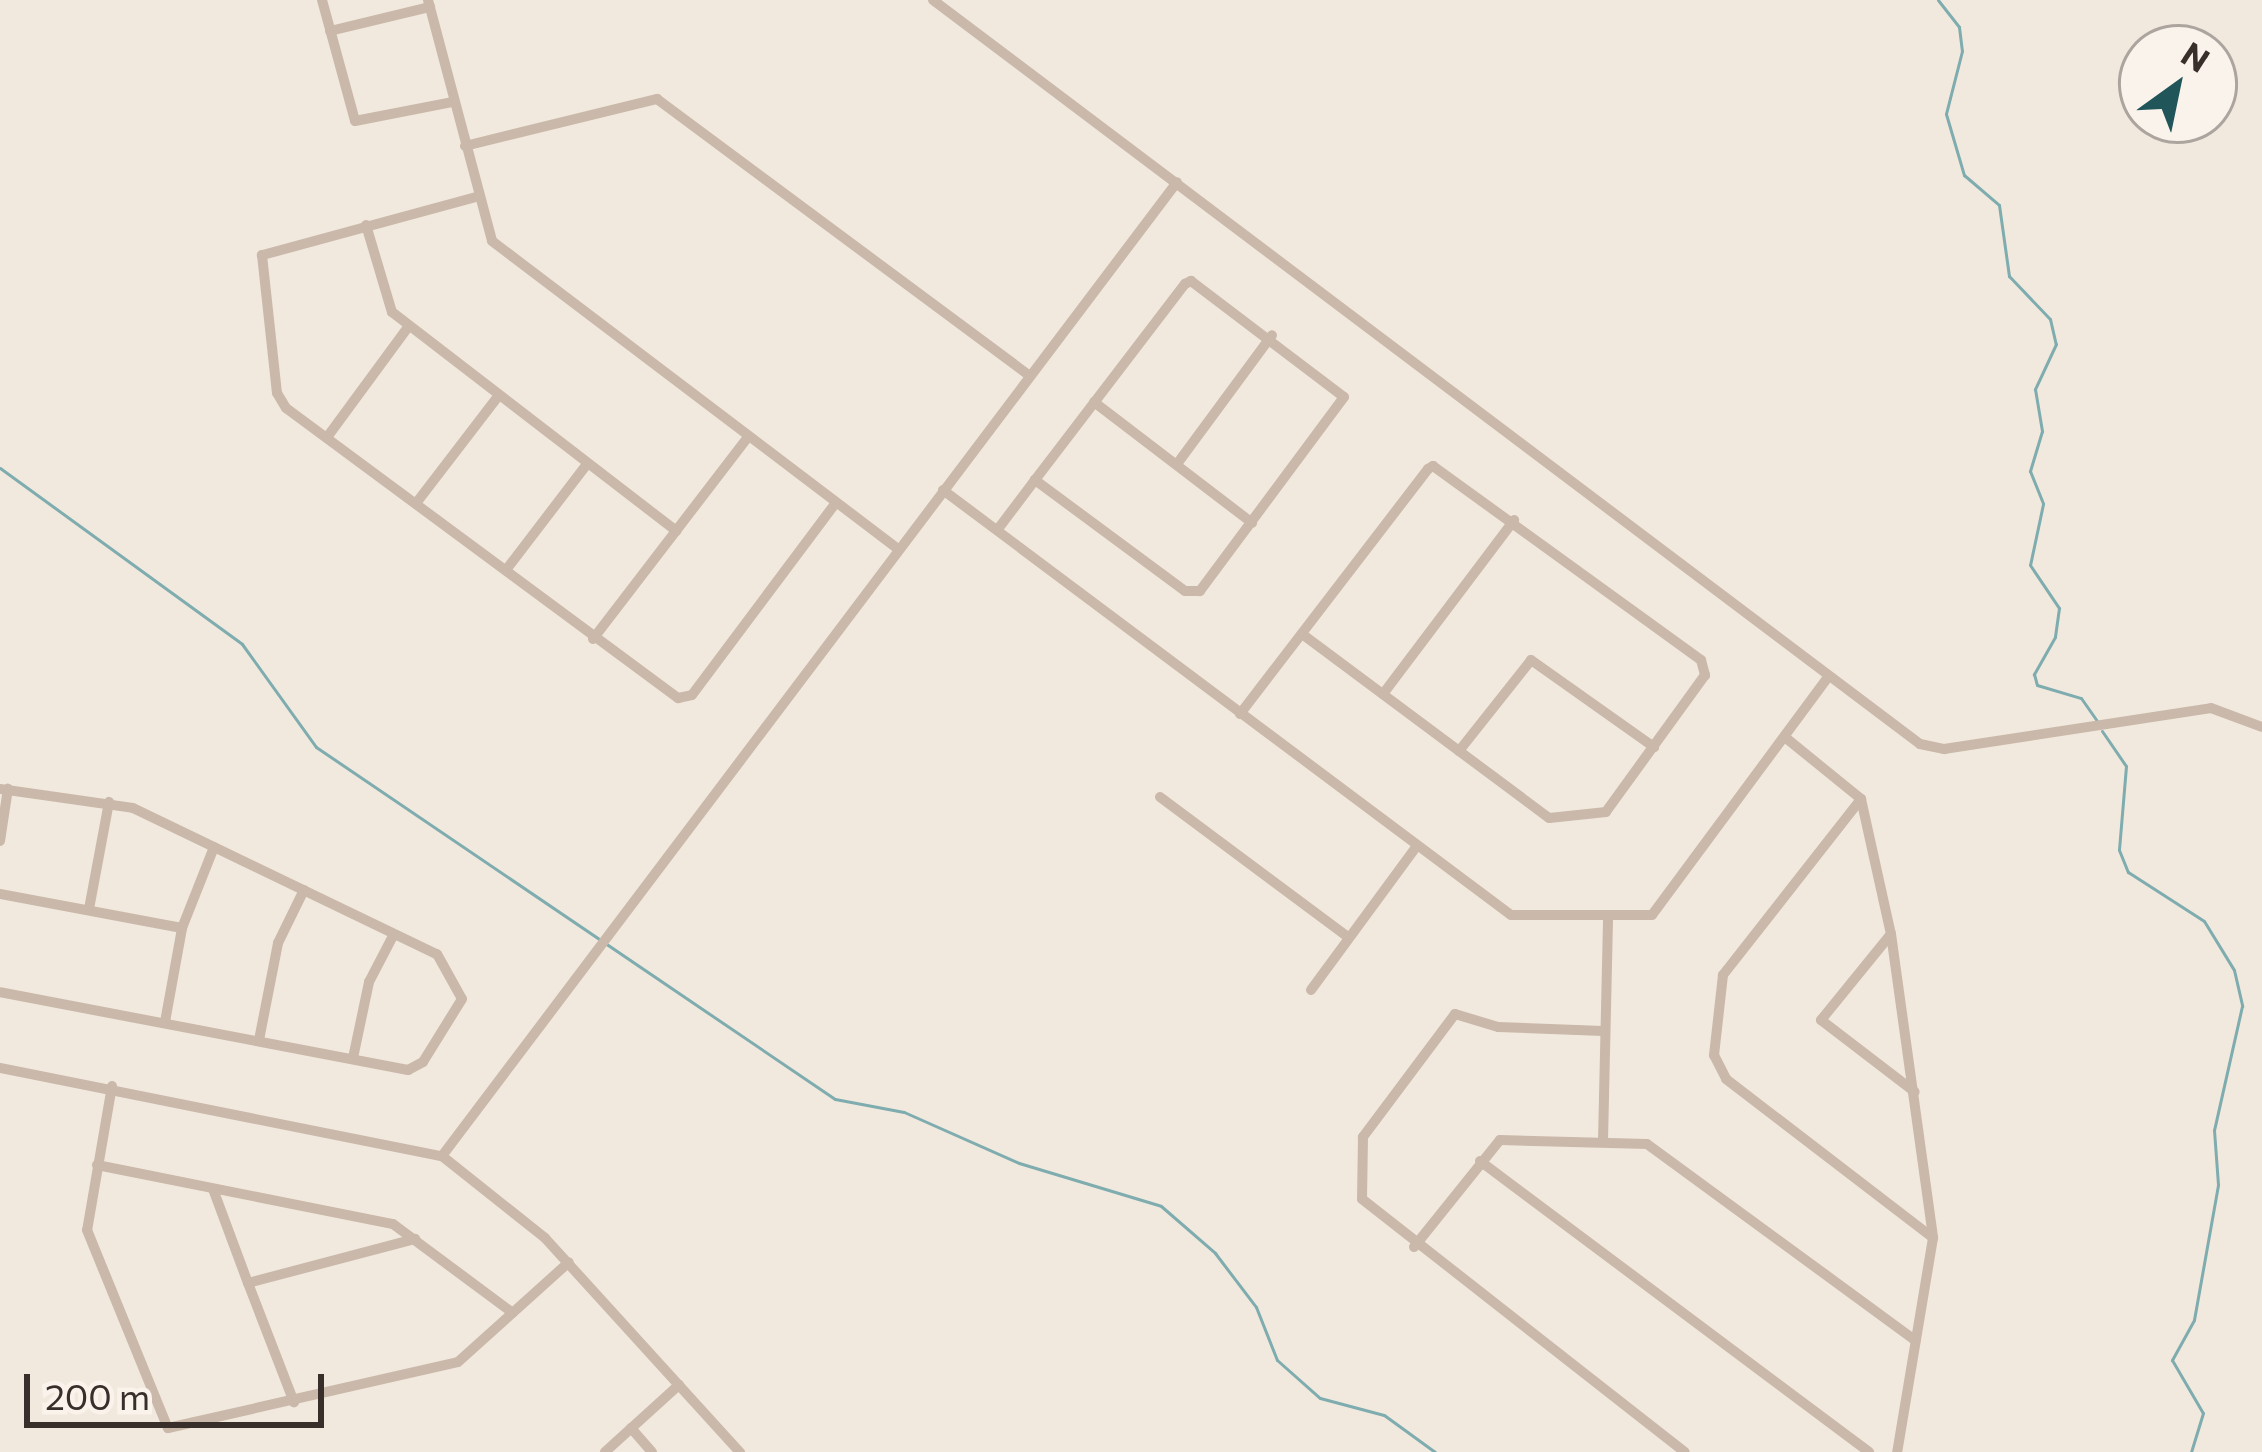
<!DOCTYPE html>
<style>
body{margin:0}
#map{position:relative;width:2262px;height:1452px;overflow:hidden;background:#f2e9de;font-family:Commissioner,sans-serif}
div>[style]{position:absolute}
.stream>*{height:3px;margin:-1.5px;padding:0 1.5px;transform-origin:1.5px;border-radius:1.5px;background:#7eacaf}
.minor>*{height:10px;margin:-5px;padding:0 5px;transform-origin:5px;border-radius:5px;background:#cab9aa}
span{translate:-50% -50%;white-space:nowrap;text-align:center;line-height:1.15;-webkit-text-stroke:9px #faf3eb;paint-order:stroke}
.north{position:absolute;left:2118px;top:24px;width:120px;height:120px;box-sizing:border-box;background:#faf3eb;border:3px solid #aca49e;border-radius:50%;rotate:33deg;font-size:33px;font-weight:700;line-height:48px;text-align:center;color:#382e2a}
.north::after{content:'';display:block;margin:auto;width:42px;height:54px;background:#205559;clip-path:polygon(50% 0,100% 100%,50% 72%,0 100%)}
.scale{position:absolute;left:24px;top:1374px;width:300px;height:54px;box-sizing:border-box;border:6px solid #382e2a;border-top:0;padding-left:15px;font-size:36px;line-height:42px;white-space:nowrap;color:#382e2a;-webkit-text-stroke:9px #faf3eb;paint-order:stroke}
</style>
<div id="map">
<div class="stream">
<i style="left:1938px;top:0;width:34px;rotate:52deg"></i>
<i style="left:1959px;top:27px;width:24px;rotate:83deg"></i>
<i style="left:1962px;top:51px;width:65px;rotate:104.3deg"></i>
<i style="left:1946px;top:114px;width:64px;rotate:73.6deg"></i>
<i style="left:1964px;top:175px;width:46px;rotate:40.6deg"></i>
<i style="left:1999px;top:205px;width:72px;rotate:82deg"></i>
<i style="left:2009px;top:276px;width:59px;rotate:46.4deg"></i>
<i style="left:2050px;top:319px;width:26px;rotate:77deg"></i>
<i style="left:2056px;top:344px;width:50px;rotate:115deg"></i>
<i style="left:2035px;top:389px;width:43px;rotate:80.5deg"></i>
<i style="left:2042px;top:431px;width:42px;rotate:106.7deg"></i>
<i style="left:2030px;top:471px;width:35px;rotate:68deg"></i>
<i style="left:2043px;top:504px;width:62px;rotate:102deg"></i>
<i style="left:2030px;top:565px;width:52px;rotate:56deg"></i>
<i style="left:2059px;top:608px;width:29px;rotate:98deg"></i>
<i style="left:2055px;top:637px;width:43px;rotate:119.6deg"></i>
<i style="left:2034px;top:674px;width:11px;rotate:75deg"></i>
<i style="left:2037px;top:685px;width:46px;rotate:16.5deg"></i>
<i style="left:2081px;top:698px;width:29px;rotate:55deg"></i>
<i style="left:0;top:468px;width:299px;rotate:36deg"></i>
<i style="left:242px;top:644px;width:127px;rotate:54.3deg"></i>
<i style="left:316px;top:747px;width:627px;rotate:34.15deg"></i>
<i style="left:835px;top:1099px;width:70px;rotate:10.7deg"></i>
<i style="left:904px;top:1112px;width:126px;rotate:23.9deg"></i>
<i style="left:1019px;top:1163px;width:148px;rotate:16.8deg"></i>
<i style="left:1161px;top:1206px;width:72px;rotate:41deg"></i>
<i style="left:1215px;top:1253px;width:68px;rotate:52.8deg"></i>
<i style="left:1256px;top:1307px;width:57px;rotate:68.4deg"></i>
<i style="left:1277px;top:1360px;width:57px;rotate:41.5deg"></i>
<i style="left:1320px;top:1398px;width:66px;rotate:14.9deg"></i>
<i style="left:1384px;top:1415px;width:63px;rotate:36deg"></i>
<i style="left:2102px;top:731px;width:42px;rotate:55.6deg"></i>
<i style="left:2126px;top:766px;width:84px;rotate:94.8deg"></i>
<i style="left:2119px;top:850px;width:24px;rotate:68deg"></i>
<i style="left:2128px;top:872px;width:90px;rotate:32.8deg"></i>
<i style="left:2204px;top:921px;width:57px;rotate:58.5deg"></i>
<i style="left:2234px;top:970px;width:37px;rotate:77deg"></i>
<i style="left:2242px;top:1006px;width:127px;rotate:102.7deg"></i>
<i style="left:2214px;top:1130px;width:55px;rotate:85.8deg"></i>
<i style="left:2218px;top:1185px;width:137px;rotate:100.1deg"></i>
<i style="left:2194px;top:1320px;width:46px;rotate:118.8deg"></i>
<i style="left:2172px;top:1360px;width:61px;rotate:59.7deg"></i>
<i style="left:2203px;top:1413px;width:41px;rotate:107.1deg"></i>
</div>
<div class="minor">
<i style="left:322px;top:0;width:125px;rotate:74.7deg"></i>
<i style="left:355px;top:121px;width:100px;rotate:-11deg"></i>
<i style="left:428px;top:0;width:249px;rotate:75.1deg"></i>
<i style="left:492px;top:241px;width:510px;rotate:37.18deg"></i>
<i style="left:933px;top:0;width:1236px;rotate:37.01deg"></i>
<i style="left:1920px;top:744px;width:25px;rotate:12deg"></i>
<i style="left:1944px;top:749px;width:270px;rotate:-8.7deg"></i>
<i style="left:2211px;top:708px;width:54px;rotate:20.4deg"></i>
<i style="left:330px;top:31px;width:103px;rotate:-13.5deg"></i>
<i style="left:465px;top:146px;width:198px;rotate:-13.8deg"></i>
<i style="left:657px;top:99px;width:462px;rotate:36.6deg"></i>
<i style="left:476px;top:197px;width:222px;rotate:164.8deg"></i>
<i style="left:262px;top:255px;width:139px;rotate:83.8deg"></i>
<i style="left:277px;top:393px;width:17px;rotate:59deg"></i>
<i style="left:286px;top:408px;width:488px;rotate:36.5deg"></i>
<i style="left:678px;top:698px;width:14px;rotate:-12deg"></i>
<i style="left:692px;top:695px;width:239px;rotate:-53.2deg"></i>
<i style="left:366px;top:225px;width:91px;rotate:73.4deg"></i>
<i style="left:392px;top:312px;width:359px;rotate:37.6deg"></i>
<i style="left:1094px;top:402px;width:199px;rotate:37.4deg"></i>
<i style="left:328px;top:436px;width:135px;rotate:-53.7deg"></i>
<i style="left:1177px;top:464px;width:160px;rotate:-53.6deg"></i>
<i style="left:943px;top:490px;width:709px;rotate:36.81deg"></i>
<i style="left:1511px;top:915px;width:141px"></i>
<i style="left:1652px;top:915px;width:296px;rotate:-53.5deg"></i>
<i style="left:417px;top:502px;width:135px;rotate:-52.5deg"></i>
<i style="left:998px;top:529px;width:61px;rotate:-52.9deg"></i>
<i style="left:1035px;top:480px;width:247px;rotate:-52.6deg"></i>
<i style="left:1185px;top:284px;width:7px;rotate:-27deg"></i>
<i style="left:1191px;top:281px;width:192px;rotate:37.2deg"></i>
<i style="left:1344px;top:397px;width:242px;rotate:126.6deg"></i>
<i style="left:1200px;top:591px;width:15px;rotate:180deg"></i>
<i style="left:1185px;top:591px;width:187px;rotate:-143.5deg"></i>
<i style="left:506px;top:570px;width:133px;rotate:-52.6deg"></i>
<i style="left:593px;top:639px;width:253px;rotate:-52.5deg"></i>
<i style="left:1383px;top:694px;width:218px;rotate:-53deg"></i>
<i style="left:1240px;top:714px;width:309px;rotate:-52.5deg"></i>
<i style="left:1428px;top:469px;width:6px;rotate:-31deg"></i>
<i style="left:1433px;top:466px;width:331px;rotate:35.9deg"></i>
<i style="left:1701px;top:660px;width:16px;rotate:75deg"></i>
<i style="left:1705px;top:675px;width:169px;rotate:125.9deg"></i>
<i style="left:1606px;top:812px;width:57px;rotate:174deg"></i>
<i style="left:1549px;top:818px;width:308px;rotate:-143.3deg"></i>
<i style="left:1786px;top:738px;width:97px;rotate:39.1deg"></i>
<i style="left:1861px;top:799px;width:138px;rotate:77.5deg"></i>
<i style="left:1891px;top:934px;width:307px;rotate:82.1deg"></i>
<i style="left:1933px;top:1238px;width:217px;rotate:99.5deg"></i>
<i style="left:1459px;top:751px;width:116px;rotate:-51.6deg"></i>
<i style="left:1531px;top:660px;width:151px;rotate:35.3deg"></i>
<i style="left:0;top:789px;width:134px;rotate:8.1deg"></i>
<i style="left:133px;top:808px;width:337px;rotate:25.7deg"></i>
<i style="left:437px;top:954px;width:51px;rotate:60.9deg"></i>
<i style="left:462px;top:999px;width:74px;rotate:121.8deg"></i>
<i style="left:423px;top:1062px;width:17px;rotate:152deg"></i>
<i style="left:408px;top:1070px;width:415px;rotate:-169.2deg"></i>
<i style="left:1160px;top:797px;width:234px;rotate:36.7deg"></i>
<i style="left:1861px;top:799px;width:224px;rotate:128.1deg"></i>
<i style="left:1723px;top:975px;width:81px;rotate:96.4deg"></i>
<i style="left:1714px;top:1055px;width:27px;rotate:63deg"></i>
<i style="left:1726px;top:1079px;width:261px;rotate:37.5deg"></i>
<i style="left:0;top:841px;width:53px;rotate:-81.3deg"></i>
<i style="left:0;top:894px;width:185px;rotate:10.6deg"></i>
<i style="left:89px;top:909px;width:109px;rotate:-79.4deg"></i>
<i style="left:1891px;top:934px;width:111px;rotate:129.1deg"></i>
<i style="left:1821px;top:1020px;width:118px;rotate:37.5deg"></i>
<i style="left:1311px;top:990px;width:177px;rotate:-53.7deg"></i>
<i style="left:165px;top:1022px;width:96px;rotate:-79.7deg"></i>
<i style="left:182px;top:928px;width:87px;rotate:-68.4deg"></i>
<i style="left:1603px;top:1031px;width:105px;rotate:-177.8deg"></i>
<i style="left:1498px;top:1027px;width:45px;rotate:-163.2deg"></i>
<i style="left:1455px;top:1014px;width:154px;rotate:126.8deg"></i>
<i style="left:1363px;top:1137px;width:62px;rotate:90.9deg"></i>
<i style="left:1362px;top:1199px;width:410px;rotate:38.1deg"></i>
<i style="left:259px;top:1040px;width:99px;rotate:-78.9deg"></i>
<i style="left:278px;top:943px;width:59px;rotate:-63.9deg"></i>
<i style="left:353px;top:1058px;width:78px;rotate:-78.1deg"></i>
<i style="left:369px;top:982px;width:54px;rotate:-62.5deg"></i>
<i style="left:0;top:1068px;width:451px;rotate:11.3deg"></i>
<i style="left:442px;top:1156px;width:132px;rotate:38.5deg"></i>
<i style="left:545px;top:1238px;width:290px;rotate:47.7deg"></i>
<i style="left:112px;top:1086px;width:146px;rotate:99.8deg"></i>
<i style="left:87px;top:1230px;width:214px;rotate:67.8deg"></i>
<i style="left:168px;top:1428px;width:297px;rotate:-12.8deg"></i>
<i style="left:458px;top:1362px;width:149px;rotate:-42deg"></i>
<i style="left:1603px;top:1141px;width:222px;rotate:-88.7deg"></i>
<i style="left:442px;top:1156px;width:1220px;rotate:-52.96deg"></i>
<i style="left:1480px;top:1161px;width:486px;rotate:36.8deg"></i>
<i style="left:97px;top:1165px;width:302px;rotate:11.3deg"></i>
<i style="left:393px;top:1224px;width:149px;rotate:36.6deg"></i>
<i style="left:213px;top:1189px;width:100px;rotate:69.6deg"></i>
<i style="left:248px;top:1283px;width:173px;rotate:-14.8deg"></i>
<i style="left:1414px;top:1247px;width:137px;rotate:-51.2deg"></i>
<i style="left:1500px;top:1140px;width:147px;rotate:1.6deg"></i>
<i style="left:1647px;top:1144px;width:333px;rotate:36.2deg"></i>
<i style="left:248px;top:1283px;width:128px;rotate:68.9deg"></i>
<i style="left:631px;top:1428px;width:32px;rotate:49deg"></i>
<i style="left:605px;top:1452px;width:100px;rotate:-42.2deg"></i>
</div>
<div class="north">N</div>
<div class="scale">200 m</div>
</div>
